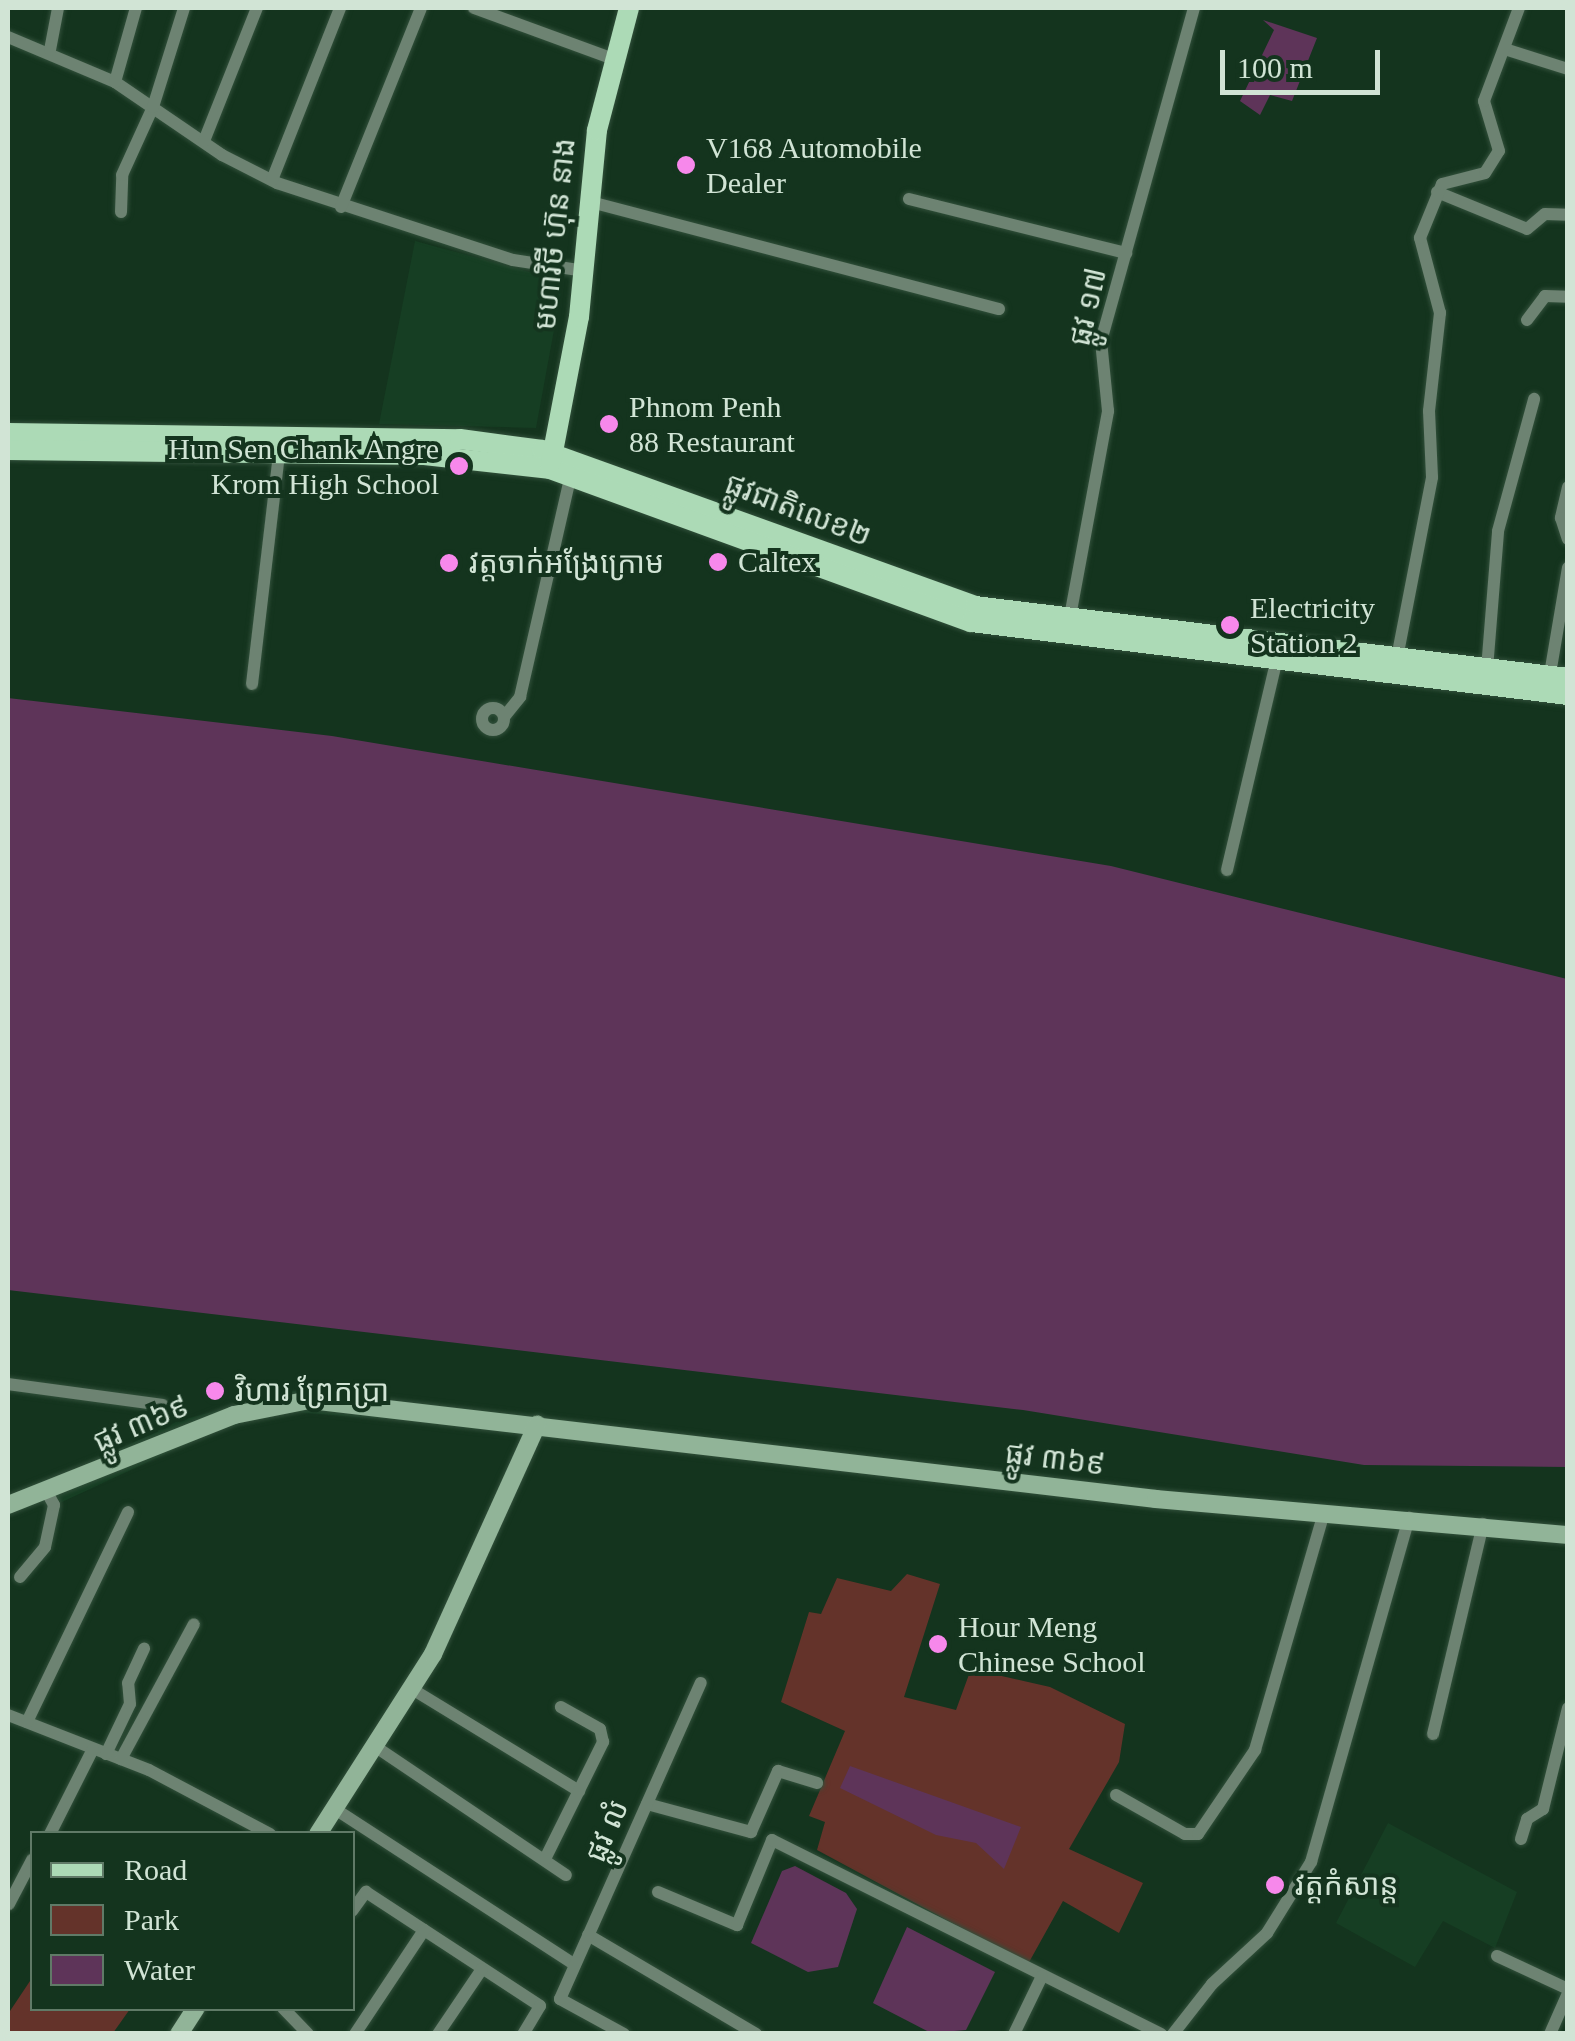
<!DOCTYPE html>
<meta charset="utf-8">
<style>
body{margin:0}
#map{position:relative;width:1575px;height:2041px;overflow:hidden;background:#14341e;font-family:"Times New Roman","Noto Sans Khmer",serif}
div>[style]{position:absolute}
.built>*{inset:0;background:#163e23}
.green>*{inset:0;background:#64332a}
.water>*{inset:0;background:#5e3459}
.roads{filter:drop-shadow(0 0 2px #32503b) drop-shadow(0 0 2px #32503b)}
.street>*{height:12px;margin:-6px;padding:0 6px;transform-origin:6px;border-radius:6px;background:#6d8372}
.street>.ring{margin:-6px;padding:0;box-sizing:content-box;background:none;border:12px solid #6d8372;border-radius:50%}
.secondary>*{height:18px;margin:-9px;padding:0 9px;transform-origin:9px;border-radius:9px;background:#91b498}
.primary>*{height:20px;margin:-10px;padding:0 10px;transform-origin:10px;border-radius:10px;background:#acdab6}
.dots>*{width:28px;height:28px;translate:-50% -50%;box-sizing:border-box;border:5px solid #14341e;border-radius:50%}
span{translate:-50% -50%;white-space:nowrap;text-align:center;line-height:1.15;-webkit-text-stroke:8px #14341e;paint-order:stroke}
.poi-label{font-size:30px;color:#d1e4d5}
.left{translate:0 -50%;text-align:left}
.right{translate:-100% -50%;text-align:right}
.street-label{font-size:30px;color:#d1e4d5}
.frame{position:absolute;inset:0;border:10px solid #d1e4d5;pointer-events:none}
.legend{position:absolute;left:30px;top:1831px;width:325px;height:180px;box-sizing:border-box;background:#14341e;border:2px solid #607a67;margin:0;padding:12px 18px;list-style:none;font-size:30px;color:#d1e4d5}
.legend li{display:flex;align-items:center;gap:20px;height:50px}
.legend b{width:50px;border:2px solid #607a67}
.scale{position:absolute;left:1220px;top:50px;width:160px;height:45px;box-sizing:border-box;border:5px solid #d1e4d5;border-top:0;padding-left:12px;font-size:30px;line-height:35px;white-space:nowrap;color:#d1e4d5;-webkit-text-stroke:8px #14341e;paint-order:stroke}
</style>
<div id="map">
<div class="built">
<i style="clip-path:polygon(415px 241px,563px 281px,536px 428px,379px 424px)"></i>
<i style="clip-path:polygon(291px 1391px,387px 1396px,385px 1419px,280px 1411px,210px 1433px,60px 1503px,51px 1482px,178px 1421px)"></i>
<i style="clip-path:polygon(1388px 1823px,1517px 1892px,1495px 1948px,1443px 1921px,1415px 1967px,1336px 1923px)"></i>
</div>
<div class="green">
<i style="clip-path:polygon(907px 1574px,940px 1584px,904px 1697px,956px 1710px,971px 1669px,1050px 1687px,1125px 1724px,1119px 1762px,1069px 1849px,1143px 1883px,1119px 1933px,1063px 1901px,1028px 1964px,817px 1850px,825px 1822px,809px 1816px,845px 1731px,781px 1702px,809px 1612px,821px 1614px,837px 1578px,891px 1591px)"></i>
<i style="clip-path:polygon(32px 1978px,32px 2008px,130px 2009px,113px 2033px,8px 2033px,8px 2014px)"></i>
</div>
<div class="water">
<i style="clip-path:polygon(1263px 20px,1317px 38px,1292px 101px,1270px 95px,1260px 115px,1240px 101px,1274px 30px)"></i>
<i style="clip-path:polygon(8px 698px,332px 736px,1111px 866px,1567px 979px,1567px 1467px,1364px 1465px,1023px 1410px,8px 1290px)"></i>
<i style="clip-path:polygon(850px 1766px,1021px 1827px,1004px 1869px,976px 1843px,936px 1835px,840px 1788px)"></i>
<i style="clip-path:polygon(795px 1866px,846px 1893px,857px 1909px,838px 1967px,808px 1972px,751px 1943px,782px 1871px)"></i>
<i style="clip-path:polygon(907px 1927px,995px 1972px,966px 2030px,931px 2033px,873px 2003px)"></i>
</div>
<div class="roads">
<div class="street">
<i style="left:474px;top:8px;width:148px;rotate:20.1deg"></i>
<i style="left:8px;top:37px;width:116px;rotate:22.8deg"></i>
<i style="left:115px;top:82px;width:130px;rotate:34.3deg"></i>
<i style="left:222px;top:155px;width:62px;rotate:27deg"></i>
<i style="left:277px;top:183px;width:248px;rotate:18.1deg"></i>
<i style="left:513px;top:260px;width:66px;rotate:8.7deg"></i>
<i style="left:50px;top:50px;width:43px;rotate:-79.2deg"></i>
<i style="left:1508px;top:50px;width:63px;rotate:17.6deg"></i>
<i style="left:115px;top:82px;width:77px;rotate:-74.2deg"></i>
<i style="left:204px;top:141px;width:143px;rotate:-68.3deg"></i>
<i style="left:272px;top:180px;width:185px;rotate:-68.4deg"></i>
<i style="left:1437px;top:192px;width:97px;rotate:22.3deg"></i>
<i style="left:1527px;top:229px;width:23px;rotate:-40deg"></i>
<i style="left:1545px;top:214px;width:23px;rotate:2deg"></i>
<i style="left:909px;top:199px;width:224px;rotate:14deg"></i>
<i style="left:587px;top:201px;width:426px;rotate:14.7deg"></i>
<i style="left:341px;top:207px;width:214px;rotate:-68.1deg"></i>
<i style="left:121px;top:212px;width:37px;rotate:-88deg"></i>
<i style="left:122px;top:175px;width:75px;rotate:-65.5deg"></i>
<i style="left:153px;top:107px;width:104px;rotate:-72.6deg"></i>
<i style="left:1527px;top:320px;width:30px;rotate:-53deg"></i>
<i style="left:1545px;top:296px;width:23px;rotate:2deg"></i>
<i style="left:1568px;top:487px;width:32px;rotate:103deg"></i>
<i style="left:1561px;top:518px;width:22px;rotate:72deg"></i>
<i style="left:1069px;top:622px;width:215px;rotate:-79.5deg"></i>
<i style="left:1108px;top:411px;width:70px;rotate:-95.7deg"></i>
<i style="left:1101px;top:341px;width:346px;rotate:-74.4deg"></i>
<i style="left:1396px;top:663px;width:189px;rotate:-79deg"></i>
<i style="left:1432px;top:477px;width:66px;rotate:-92.6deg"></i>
<i style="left:1429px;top:411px;width:99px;rotate:-83.6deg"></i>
<i style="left:1440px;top:313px;width:78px;rotate:-104.9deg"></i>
<i style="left:1420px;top:238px;width:58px;rotate:-67.8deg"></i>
<i style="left:1442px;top:184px;width:44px;rotate:-14.3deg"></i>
<i style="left:1485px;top:173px;width:26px;rotate:-58deg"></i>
<i style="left:1499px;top:151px;width:52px;rotate:-106.7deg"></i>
<i style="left:1484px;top:101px;width:99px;rotate:-69.4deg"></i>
<i style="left:1487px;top:669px;width:138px;rotate:-85.4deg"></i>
<i style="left:1498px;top:531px;width:137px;rotate:-74.7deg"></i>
<i style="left:1549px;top:680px;width:114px;rotate:-80.4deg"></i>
<i style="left:252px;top:684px;width:232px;rotate:-83.3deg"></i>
<i class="ring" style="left:482px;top:708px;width:10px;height:10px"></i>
<i style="left:504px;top:717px;width:26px;rotate:-51deg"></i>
<i style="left:520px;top:697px;width:233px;rotate:-77.1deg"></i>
<i style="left:1227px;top:870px;width:214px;rotate:-76.7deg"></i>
<i style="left:8px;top:1384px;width:156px;rotate:7.7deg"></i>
<i style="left:20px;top:1577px;width:39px;rotate:-50deg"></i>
<i style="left:45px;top:1547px;width:43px;rotate:-77.9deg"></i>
<i style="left:54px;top:1505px;width:13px;rotate:-119deg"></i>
<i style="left:412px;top:1689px;width:196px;rotate:31.4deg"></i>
<i style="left:8px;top:1715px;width:151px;rotate:21.3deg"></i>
<i style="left:149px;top:1770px;width:137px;rotate:27.9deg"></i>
<i style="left:27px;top:1722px;width:233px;rotate:-64.3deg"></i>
<i style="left:1433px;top:1734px;width:216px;rotate:-76.6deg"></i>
<i style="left:376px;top:1747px;width:229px;rotate:34deg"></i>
<i style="left:106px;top:1754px;width:55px;rotate:-64.4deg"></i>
<i style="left:130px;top:1704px;width:21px;rotate:-95deg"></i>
<i style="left:128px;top:1683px;width:38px;rotate:-65deg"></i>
<i style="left:121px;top:1759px;width:153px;rotate:-61.6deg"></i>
<i style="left:1116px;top:1795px;width:79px;rotate:29.5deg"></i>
<i style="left:1185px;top:1834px;width:13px"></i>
<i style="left:1198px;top:1834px;width:102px;rotate:-55.8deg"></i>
<i style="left:1255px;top:1750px;width:248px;rotate:-73.8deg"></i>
<i style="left:647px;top:1804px;width:108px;rotate:15.1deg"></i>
<i style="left:751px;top:1832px;width:67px;rotate:-66.1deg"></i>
<i style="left:778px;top:1771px;width:41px;rotate:17.1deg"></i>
<i style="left:335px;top:1809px;width:286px;rotate:33deg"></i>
<i style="left:50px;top:1834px;width:95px;rotate:-63.2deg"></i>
<i style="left:1521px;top:1839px;width:21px;rotate:-73deg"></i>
<i style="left:1527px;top:1819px;width:19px;rotate:-32deg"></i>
<i style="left:1543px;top:1809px;width:104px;rotate:-76.1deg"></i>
<i style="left:545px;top:1859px;width:131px;rotate:-63.6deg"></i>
<i style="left:603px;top:1742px;width:13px;rotate:-103deg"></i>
<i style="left:600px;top:1729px;width:45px;rotate:-150.6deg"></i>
<i style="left:658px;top:1892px;width:86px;rotate:22.7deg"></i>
<i style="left:737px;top:1925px;width:92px;rotate:-67.6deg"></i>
<i style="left:772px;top:1840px;width:435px;rotate:26.5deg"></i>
<i style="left:9px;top:1904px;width:50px;rotate:-62.4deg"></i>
<i style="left:352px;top:1911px;width:24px;rotate:-54deg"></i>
<i style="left:366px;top:1892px;width:208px;rotate:33.2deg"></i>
<i style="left:540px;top:2006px;width:33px;rotate:121deg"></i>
<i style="left:588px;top:1935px;width:195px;rotate:30.5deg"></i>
<i style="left:1497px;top:1956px;width:78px;rotate:24.9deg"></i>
<i style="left:283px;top:2008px;width:36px;rotate:46deg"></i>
<i style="left:355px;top:2034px;width:125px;rotate:-56.4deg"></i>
<i style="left:438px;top:2034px;width:78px;rotate:-55.9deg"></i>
<i style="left:624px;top:2034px;width:73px;rotate:-151.3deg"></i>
<i style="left:560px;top:1999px;width:346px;rotate:-66deg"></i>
<i style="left:1014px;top:2034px;width:64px;rotate:-64.2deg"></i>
<i style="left:1173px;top:2034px;width:63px;rotate:-52deg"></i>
<i style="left:1212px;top:1984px;width:75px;rotate:-42.8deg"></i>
<i style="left:1267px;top:1933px;width:84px;rotate:-58.2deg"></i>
<i style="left:1311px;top:1862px;width:358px;rotate:-74.1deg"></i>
<i style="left:1550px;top:2034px;width:45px;rotate:-66.3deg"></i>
</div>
<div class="secondary">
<i style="left:8px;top:1505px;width:243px;rotate:-21.7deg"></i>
<i style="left:234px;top:1415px;width:77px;rotate:-11.2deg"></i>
<i style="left:310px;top:1400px;width:852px;rotate:6.67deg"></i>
<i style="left:1156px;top:1499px;width:414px;rotate:5deg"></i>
<i style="left:318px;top:1834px;width:214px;rotate:-57.4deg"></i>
<i style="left:433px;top:1654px;width:252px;rotate:-65.6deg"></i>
<i style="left:179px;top:2034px;width:31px;rotate:-57deg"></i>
</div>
<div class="primary">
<i style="left:8px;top:433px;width:452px;rotate:0.8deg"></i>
<i style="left:460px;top:439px;width:83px;rotate:7.6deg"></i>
<i style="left:542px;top:450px;width:460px;rotate:19.8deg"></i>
<i style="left:975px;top:606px;width:597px;rotate:6.92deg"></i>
<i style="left:8px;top:450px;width:415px;rotate:0.7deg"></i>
<i style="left:423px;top:455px;width:128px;rotate:6.3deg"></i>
<i style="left:550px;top:469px;width:448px;rotate:20deg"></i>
<i style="left:971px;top:622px;width:601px;rotate:6.97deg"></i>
<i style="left:551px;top:462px;width:148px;rotate:-79.1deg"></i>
<i style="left:579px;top:317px;width:188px;rotate:-84.5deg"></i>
<i style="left:597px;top:130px;width:126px;rotate:-75.3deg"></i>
</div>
</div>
<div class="dots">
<i style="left:686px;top:165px;background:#f788eb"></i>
<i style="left:609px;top:424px;background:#f788eb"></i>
<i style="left:459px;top:466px;background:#f788eb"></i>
<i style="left:718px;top:562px;background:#f788eb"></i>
<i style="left:449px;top:563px;background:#f788eb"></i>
<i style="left:1230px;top:625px;background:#f788eb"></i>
<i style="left:215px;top:1391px;background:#f788eb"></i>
<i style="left:938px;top:1644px;background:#f788eb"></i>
<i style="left:1275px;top:1885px;background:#f788eb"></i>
</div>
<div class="poi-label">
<span class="left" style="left:706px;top:165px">V168 Automobile<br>Dealer</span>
<span class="left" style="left:629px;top:424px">Phnom Penh<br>88 Restaurant</span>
<span class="right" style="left:439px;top:466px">Hun Sen Chank Angre<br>Krom High School</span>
<span class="left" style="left:738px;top:562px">Caltex</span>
<span class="left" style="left:469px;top:563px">វត្តចាក់អង្រែក្រោម</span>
<span class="left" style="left:1250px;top:625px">Electricity<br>Station 2</span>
<span class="left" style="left:235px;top:1391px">វិហារ ព្រែកប្រា</span>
<span class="left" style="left:958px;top:1644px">Hour Meng<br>Chinese School</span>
<span class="left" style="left:1295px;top:1885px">វត្តកំសាន្ត</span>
</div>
<div class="street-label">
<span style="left:555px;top:234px;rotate:-84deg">មហាវិថី ហ៊ុន នាង</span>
<span style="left:1088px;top:307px;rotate:-77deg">ផ្លូវ ១៧</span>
<span style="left:798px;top:510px;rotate:21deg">ផ្លូវជាតិលេខ២</span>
<span style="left:141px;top:1424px;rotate:-23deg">ផ្លូវ ៣៦៩</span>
<span style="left:1055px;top:1459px;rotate:7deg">ផ្លូវ ៣៦៩</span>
<span style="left:607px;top:1831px;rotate:-66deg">ផ្លូវ លំ</span>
</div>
<div class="frame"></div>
<ul class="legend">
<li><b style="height:12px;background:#acdab6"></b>Road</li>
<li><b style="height:28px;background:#64332a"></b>Park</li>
<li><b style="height:28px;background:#5e3459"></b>Water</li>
</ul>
<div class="scale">100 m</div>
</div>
